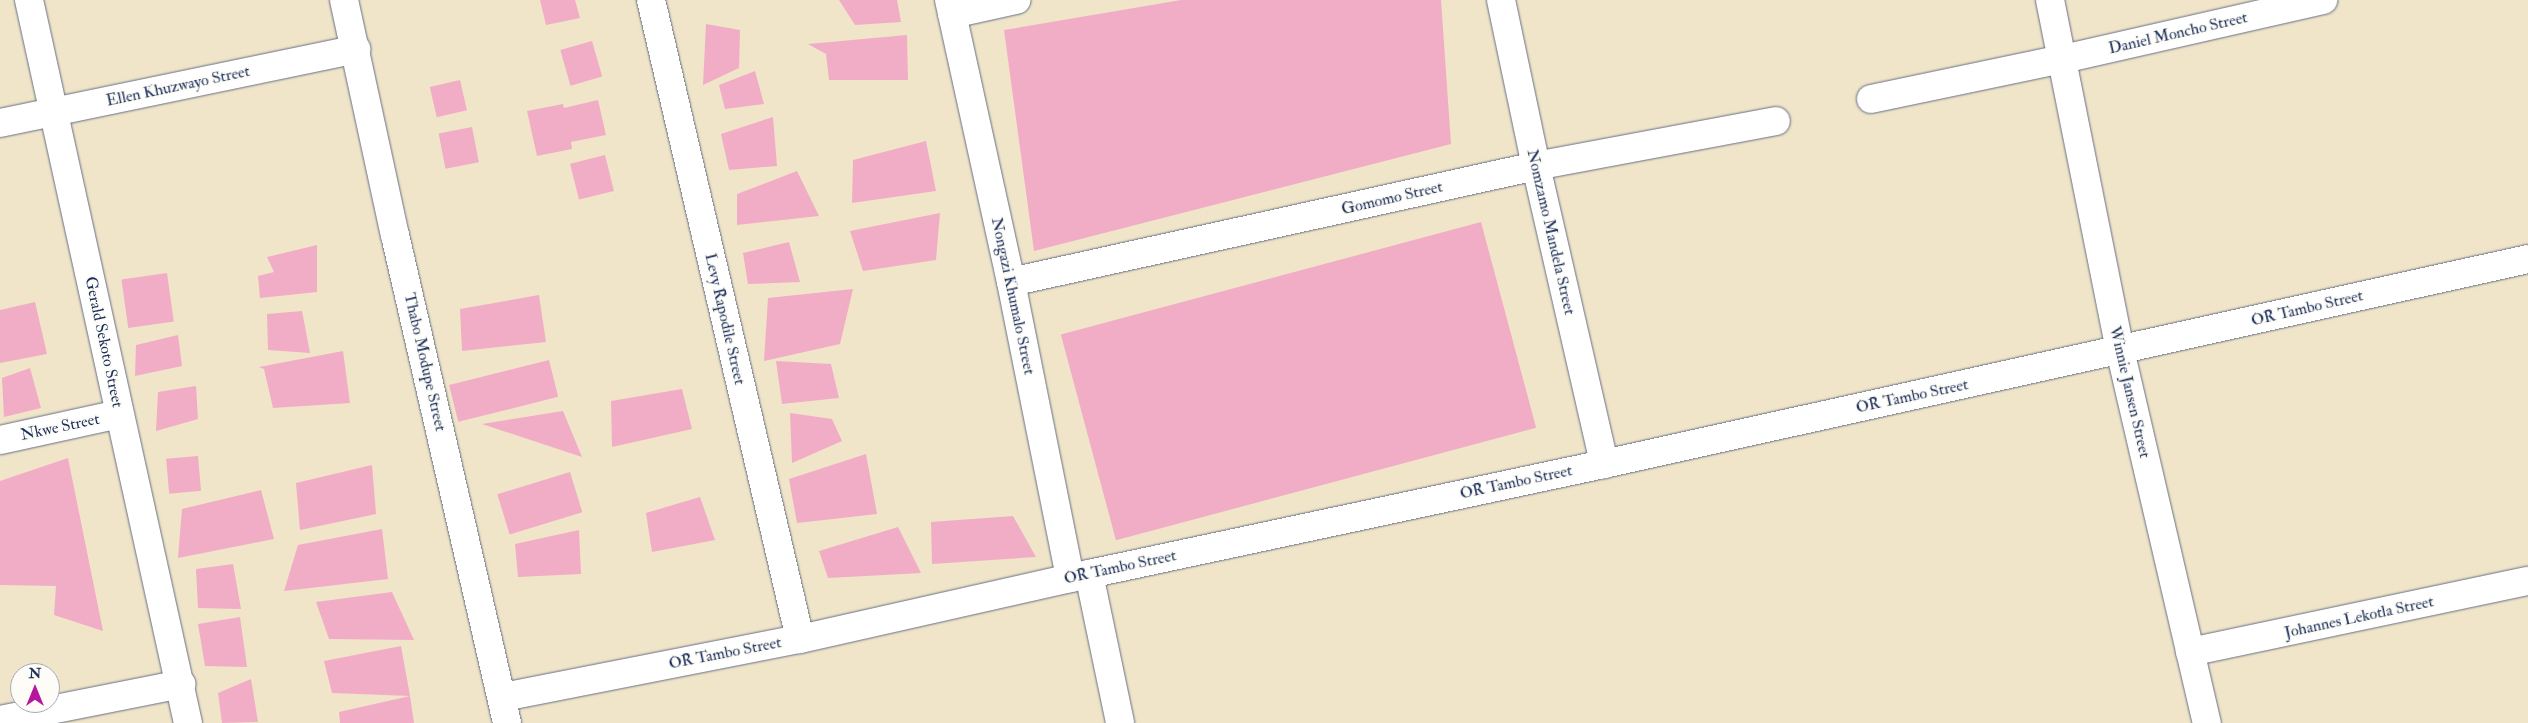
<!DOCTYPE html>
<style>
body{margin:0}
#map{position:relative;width:2528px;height:723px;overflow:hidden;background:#f0e5c9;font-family:"IM FELL Double Pica",serif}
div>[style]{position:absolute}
.building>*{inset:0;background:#f1adc6;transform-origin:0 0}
.roads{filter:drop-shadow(0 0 1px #666f83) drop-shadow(0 0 1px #666f83)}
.street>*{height:28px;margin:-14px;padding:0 14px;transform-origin:14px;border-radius:14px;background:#fff}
span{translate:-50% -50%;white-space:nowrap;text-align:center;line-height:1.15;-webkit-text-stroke:4px #fdfcf7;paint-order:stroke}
.street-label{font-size:16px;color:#1b2f5e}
.north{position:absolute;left:10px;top:663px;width:50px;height:50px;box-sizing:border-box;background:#fdfcf7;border:1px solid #a3aaba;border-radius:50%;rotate:0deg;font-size:14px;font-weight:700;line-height:20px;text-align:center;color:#1b2f5e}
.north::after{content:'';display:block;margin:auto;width:18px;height:22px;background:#b5179e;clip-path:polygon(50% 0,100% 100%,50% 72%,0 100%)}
</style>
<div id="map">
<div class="building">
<i style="clip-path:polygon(540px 0,575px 0,580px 18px,546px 25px)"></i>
<i style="clip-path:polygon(839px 0,897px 0,901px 22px,855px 25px)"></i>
<i style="clip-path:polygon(1181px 0,1441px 0,1451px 144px,1034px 251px,1004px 30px)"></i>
<i style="clip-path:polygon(706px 24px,740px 30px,739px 68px,703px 85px)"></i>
<i style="clip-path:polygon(907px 35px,908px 80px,829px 80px,826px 54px,808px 44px)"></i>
<i style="left:592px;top:41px;width:37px;height:33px;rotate:74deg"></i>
<i style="clip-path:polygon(755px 71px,764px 104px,725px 109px,719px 85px)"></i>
<i style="left:460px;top:80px;width:31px;height:31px;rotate:77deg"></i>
<i style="clip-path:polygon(598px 100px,606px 135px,571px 142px,572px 149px,537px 156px,527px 111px,563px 104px,564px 108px)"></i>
<i style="clip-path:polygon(773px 117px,777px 166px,729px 170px,721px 134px)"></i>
<i style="left:472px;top:127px;width:36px;height:34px;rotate:79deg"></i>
<i style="clip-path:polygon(926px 141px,936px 191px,852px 203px,853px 160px)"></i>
<i style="left:605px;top:155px;width:37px;height:36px;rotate:76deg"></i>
<i style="clip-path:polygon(797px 171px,819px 216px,737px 225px,737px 194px)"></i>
<i style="clip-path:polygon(940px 213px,936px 260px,863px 271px,850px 231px)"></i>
<i style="left:1481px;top:222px;width:213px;height:435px;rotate:75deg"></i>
<i style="clip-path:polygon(789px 242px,800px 282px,748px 284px,743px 253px)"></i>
<i style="clip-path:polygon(317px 245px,317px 292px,260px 298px,258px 276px,274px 272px,267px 257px)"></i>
<i style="left:167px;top:273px;width:49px;height:46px;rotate:82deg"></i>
<i style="clip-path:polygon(853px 289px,840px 344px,764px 361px,768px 298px)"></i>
<i style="clip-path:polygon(539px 295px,546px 342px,462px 351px,460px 309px)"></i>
<i style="clip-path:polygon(35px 302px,47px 354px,0 363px,0 310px)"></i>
<i style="clip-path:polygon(302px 311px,310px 353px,268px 350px,267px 314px)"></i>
<i style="clip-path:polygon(178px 335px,182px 366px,135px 376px,136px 345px)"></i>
<i style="clip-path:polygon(343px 351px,350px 403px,273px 408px,264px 369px,259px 367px)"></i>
<i style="left:549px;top:360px;width:38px;height:103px;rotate:76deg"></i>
<i style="clip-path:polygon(776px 361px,831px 364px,839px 398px,782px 404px)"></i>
<i style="clip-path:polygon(30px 368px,41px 408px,4px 417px,2px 378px)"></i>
<i style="clip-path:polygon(196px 386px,198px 419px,156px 431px,158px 392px)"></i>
<i style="clip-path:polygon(682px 389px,692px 429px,612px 447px,611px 401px)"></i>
<i style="clip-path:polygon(563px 411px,582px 457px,482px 424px)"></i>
<i style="clip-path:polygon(790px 413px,832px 419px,842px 441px,792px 463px)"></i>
<i style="clip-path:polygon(866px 454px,877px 514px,797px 523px,789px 479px)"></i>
<i style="left:198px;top:456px;width:35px;height:32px;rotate:85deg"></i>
<i style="clip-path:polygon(68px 458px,103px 631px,54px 615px,56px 586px,0 585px,0 481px)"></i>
<i style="clip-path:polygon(372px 465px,376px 514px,300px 530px,296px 483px)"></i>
<i style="left:570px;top:472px;width:42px;height:76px;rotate:73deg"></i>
<i style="clip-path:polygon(261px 490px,274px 539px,178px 558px,182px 509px)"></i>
<i style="clip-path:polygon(700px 497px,715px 540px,652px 552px,646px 513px)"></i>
<i style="clip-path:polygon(1013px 516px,1036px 557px,932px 564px,931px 522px)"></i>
<i style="clip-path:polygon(898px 527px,921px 573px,828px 578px,819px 551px)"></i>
<i style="clip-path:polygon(382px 529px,388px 579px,284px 591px,298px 545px)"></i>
<i style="clip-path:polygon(579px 530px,581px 574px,518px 577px,515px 544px)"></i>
<i style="clip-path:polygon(233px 564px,241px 609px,198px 608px,196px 569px)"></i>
<i style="clip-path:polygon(392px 592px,414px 640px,329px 639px,316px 602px)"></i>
<i style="clip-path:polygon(240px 617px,247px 667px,205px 666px,198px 624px)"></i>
<i style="clip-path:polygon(401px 646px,410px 696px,332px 693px,324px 661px)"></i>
<i style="clip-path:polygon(251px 679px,258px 722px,222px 723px,218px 693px)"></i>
<i style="clip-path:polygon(410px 696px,414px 723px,340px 723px,339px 712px)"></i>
</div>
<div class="roads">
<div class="street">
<i style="left:29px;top:0;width:740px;rotate:77.6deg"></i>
<i style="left:344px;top:0;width:240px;rotate:77.8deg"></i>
<i style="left:395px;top:235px;width:501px;rotate:77.07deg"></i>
<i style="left:651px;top:0;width:656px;rotate:76.87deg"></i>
<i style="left:949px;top:0;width:289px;rotate:77.6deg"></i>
<i style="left:1011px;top:282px;width:302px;rotate:78.7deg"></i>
<i style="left:1501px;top:0;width:170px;rotate:78.1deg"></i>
<i style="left:1536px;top:166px;width:306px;rotate:77.1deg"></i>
<i style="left:2050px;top:0;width:357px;rotate:78.7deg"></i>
<i style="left:2120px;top:350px;width:383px;rotate:76.9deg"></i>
<i style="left:952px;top:14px;width:66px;rotate:-12.3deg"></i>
<i style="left:1871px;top:99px;width:196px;rotate:-11.8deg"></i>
<i style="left:2063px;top:59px;width:267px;rotate:-12.8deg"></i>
<i style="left:0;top:123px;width:364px;rotate:-11.7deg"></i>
<i style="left:1011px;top:282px;width:538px;rotate:-12.46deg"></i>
<i style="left:1536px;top:166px;width:244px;rotate:-10.6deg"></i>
<i style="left:0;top:440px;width:122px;rotate:-12.3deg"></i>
<i style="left:1089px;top:574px;width:152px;rotate:78.2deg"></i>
<i style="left:2190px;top:652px;width:345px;rotate:-11.9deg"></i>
<i style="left:503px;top:697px;width:303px;rotate:-11.1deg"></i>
<i style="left:800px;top:639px;width:296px;rotate:-12.7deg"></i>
<i style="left:1089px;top:574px;width:527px;rotate:-12.06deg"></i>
<i style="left:1604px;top:464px;width:946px;rotate:-12.51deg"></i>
<i style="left:0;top:720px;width:185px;rotate:-11.2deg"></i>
</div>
</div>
<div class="street-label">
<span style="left:2178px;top:33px;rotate:-13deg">Daniel Moncho Street</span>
<span style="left:178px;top:86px;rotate:-12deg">Ellen Khuzwayo Street</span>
<span style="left:1392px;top:198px;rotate:-13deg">Gomomo Street</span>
<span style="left:1551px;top:232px;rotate:77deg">Nomzamo Mandela Street</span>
<span style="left:1013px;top:296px;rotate:78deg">Nongazi Khumalo Street</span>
<span style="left:2307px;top:308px;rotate:-13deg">OR Tambo Street</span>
<span style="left:725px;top:319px;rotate:77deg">Levy Rapodile Street</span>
<span style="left:104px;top:342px;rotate:78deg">Gerald Sekoto Street</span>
<span style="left:425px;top:362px;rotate:77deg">Thabo Modupe Street</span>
<span style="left:2130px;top:392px;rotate:77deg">Winnie Jansen Street</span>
<span style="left:1912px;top:396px;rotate:-12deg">OR Tambo Street</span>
<span style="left:60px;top:427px;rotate:-12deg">Nkwe Street</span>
<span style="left:1516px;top:482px;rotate:-12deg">OR Tambo Street</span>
<span style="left:1120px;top:567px;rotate:-12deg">OR Tambo Street</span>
<span style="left:2359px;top:617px;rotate:-12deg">Johannes Lekotla Street</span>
<span style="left:725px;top:653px;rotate:-11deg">OR Tambo Street</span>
</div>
<div class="north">N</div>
</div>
